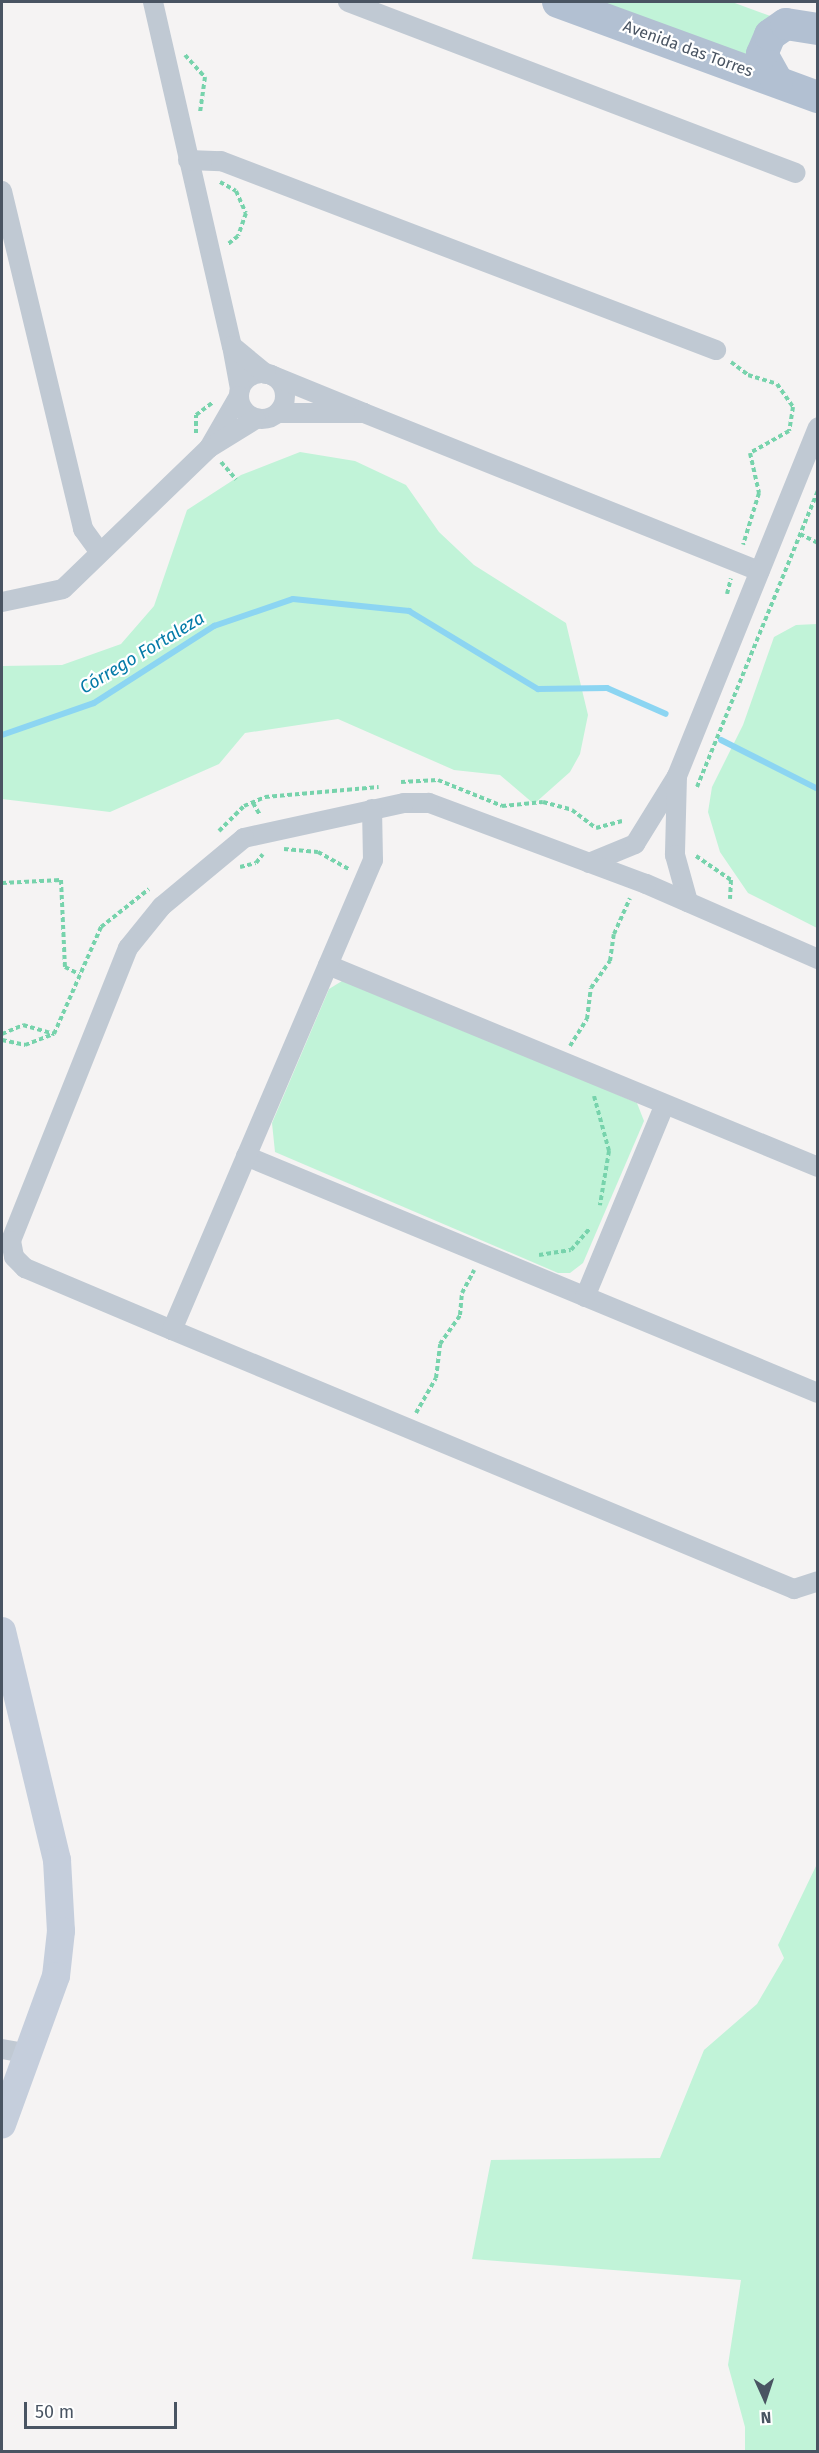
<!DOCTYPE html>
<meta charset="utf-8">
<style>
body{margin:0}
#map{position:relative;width:819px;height:2453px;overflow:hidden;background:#f5f3f3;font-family:"Fira Sans",sans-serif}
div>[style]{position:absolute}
.green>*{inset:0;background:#c1f3d8}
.stream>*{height:6px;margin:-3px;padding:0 3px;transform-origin:3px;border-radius:3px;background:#8cd5f2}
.path>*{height:4px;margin-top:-2px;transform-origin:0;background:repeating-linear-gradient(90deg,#77d3ac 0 4.5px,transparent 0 7.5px)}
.street>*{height:20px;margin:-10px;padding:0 10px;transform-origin:10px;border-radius:10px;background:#c0c9d3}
.street>.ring{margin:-10px;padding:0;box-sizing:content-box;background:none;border:20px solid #c0c9d3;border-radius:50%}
.secondary>*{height:28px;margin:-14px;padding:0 14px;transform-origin:14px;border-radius:14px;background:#c5cedc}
.primary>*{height:32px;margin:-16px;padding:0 16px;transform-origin:16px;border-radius:16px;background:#b2c0d2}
span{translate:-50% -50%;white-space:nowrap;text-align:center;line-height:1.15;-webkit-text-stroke:4.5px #fff;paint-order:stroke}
.street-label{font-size:16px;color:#495462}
.water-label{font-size:18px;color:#057ba8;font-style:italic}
.frame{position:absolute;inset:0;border:3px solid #495462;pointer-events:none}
.north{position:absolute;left:735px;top:2369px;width:60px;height:60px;-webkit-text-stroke:4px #fff;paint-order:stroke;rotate:177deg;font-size:16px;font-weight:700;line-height:24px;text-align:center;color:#495462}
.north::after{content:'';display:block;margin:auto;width:21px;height:27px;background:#495462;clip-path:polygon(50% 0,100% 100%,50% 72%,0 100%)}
.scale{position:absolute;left:24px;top:2402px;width:153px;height:27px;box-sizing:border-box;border:3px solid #495462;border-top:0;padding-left:8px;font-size:18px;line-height:21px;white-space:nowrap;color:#495462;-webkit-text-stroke:4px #fff;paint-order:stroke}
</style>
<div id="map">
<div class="green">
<i style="clip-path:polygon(595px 2px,732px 2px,776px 18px,747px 59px)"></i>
<i style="clip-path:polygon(300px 452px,355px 461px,406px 485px,439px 532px,474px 565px,566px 623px,588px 715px,580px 754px,570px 772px,534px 804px,500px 775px,454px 770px,338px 719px,245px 733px,219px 764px,110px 812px,2px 799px,2px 666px,62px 665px,121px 644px,154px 606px,187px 510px,241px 475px)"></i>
<i style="clip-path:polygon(817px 624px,818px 624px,817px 928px,748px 893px,720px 852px,708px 812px,712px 787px,743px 725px,774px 637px,796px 625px)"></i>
<i style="clip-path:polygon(342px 981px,357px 982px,637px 1103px,644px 1121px,583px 1263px,570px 1273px,558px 1273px,275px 1152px,272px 1123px,329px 989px)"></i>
<i style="clip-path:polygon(817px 1864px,817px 2451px,745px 2451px,745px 2427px,728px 2365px,741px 2280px,472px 2259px,491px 2160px,660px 2158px,704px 2050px,757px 2004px,784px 1958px,778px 1945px)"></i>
</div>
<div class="stream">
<i style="left:2px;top:735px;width:97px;rotate:-19.2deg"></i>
<i style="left:94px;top:703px;width:143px;rotate:-32.7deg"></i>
<i style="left:214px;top:626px;width:83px;rotate:-18.9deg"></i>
<i style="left:293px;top:599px;width:117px;rotate:5.9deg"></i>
<i style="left:409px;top:611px;width:151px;rotate:31.2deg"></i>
<i style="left:538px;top:689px;width:69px;rotate:-0.8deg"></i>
<i style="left:607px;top:688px;width:64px;rotate:23.8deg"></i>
<i style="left:721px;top:740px;width:109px;rotate:26.8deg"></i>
</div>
<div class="path">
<i style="left:185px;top:55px;width:30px;rotate:48deg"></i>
<i style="left:205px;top:77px;width:37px;rotate:98deg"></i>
<i style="left:220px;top:182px;width:18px;rotate:29deg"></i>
<i style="left:236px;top:191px;width:24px;rotate:66deg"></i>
<i style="left:246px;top:213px;width:24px;rotate:109deg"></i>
<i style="left:238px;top:236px;width:14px;rotate:141deg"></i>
<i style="left:731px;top:362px;width:21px;rotate:37deg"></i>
<i style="left:748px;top:375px;width:30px;rotate:17deg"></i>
<i style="left:777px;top:384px;width:28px;rotate:55deg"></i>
<i style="left:793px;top:407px;width:24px;rotate:99deg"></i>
<i style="left:789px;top:431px;width:45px;rotate:150.6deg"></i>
<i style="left:750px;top:453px;width:41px;rotate:77.3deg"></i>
<i style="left:759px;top:493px;width:54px;rotate:107.1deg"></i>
<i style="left:196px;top:433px;width:18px;rotate:-90deg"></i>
<i style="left:196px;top:415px;width:21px;rotate:-37deg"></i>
<i style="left:221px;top:462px;width:23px;rotate:49deg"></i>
<i style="left:800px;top:534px;width:20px;rotate:27deg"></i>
<i style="left:727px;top:594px;width:16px;rotate:-76deg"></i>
<i style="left:401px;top:782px;width:37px;rotate:-3deg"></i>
<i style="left:438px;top:780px;width:69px;rotate:22.1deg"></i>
<i style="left:502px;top:806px;width:41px;rotate:-5.6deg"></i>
<i style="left:543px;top:802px;width:30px;rotate:15deg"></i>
<i style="left:572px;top:810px;width:30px;rotate:37deg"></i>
<i style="left:596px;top:828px;width:27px;rotate:-15deg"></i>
<i style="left:697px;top:787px;width:321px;rotate:-67.8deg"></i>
<i style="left:253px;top:803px;width:14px;rotate:60deg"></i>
<i style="left:219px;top:831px;width:35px;rotate:-45deg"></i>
<i style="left:244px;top:806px;width:23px;rotate:-23deg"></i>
<i style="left:265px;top:797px;width:114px;rotate:-5deg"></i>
<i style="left:284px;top:849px;width:34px;rotate:5deg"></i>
<i style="left:318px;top:852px;width:35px;rotate:29deg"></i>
<i style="left:696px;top:856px;width:42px;rotate:34.4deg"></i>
<i style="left:731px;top:880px;width:19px;rotate:93deg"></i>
<i style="left:240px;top:867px;width:16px;rotate:-14deg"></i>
<i style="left:256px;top:863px;width:11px;rotate:-52deg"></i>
<i style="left:2px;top:883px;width:59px;rotate:-2.9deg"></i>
<i style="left:61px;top:880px;width:87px;rotate:87.4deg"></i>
<i style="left:65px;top:967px;width:16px;rotate:27deg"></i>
<i style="left:2px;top:1034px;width:23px;rotate:-23deg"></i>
<i style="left:23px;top:1025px;width:32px;rotate:16deg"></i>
<i style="left:2px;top:1040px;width:24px;rotate:12deg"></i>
<i style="left:25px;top:1045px;width:31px;rotate:-21deg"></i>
<i style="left:54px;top:1034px;width:117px;rotate:-66.3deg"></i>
<i style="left:101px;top:927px;width:61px;rotate:-38.4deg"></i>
<i style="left:570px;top:1046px;width:32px;rotate:-58deg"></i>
<i style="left:587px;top:1019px;width:31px;rotate:-83deg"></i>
<i style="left:591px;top:988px;width:33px;rotate:-55deg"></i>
<i style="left:610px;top:961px;width:27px;rotate:-82deg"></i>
<i style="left:614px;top:934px;width:39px;rotate:-66deg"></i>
<i style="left:594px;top:1096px;width:57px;rotate:74.7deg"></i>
<i style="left:609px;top:1151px;width:55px;rotate:99.5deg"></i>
<i style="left:539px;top:1255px;width:32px;rotate:-9deg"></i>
<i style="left:571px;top:1250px;width:29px;rotate:-49deg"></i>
<i style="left:416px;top:1413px;width:40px;rotate:-60.3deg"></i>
<i style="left:436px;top:1378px;width:34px;rotate:-83deg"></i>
<i style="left:440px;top:1344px;width:35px;rotate:-55deg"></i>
<i style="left:460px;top:1315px;width:22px;rotate:-85deg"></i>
<i style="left:462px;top:1293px;width:26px;rotate:-62deg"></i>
</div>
<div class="street">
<i style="left:153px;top:2px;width:353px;rotate:77.1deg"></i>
<i style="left:348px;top:2px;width:479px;rotate:20.9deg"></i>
<i style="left:188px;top:160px;width:33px;rotate:2deg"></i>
<i style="left:221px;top:161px;width:530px;rotate:20.9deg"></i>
<i style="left:2px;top:191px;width:348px;rotate:76.5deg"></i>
<i style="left:83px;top:529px;width:26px;rotate:54deg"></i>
<i class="ring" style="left:239px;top:373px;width:26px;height:26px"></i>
<i style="left:271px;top:375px;width:100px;rotate:22.2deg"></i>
<i style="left:364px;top:413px;width:86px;rotate:180deg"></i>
<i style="left:240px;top:389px;width:44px;rotate:-100.5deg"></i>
<i style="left:232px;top:346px;width:44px;rotate:39.5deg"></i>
<i style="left:239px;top:396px;width:60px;rotate:120deg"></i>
<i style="left:209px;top:448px;width:55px;rotate:-31.7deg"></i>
<i style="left:364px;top:413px;width:426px;rotate:21.8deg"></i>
<i style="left:2px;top:602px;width:62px;rotate:-12deg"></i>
<i style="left:63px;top:589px;width:203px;rotate:-44deg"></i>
<i style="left:677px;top:776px;width:376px;rotate:-68deg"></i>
<i style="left:589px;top:863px;width:50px;rotate:-22.4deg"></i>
<i style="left:635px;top:844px;width:80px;rotate:-58.3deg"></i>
<i style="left:677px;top:776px;width:79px;rotate:91.5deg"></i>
<i style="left:675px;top:855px;width:49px;rotate:74.5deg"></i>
<i style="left:818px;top:959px;width:188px;rotate:-156.4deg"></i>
<i style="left:646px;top:884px;width:232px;rotate:-159.5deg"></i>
<i style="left:429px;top:803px;width:25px;rotate:180deg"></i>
<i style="left:404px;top:803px;width:164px;rotate:167.7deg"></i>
<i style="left:244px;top:838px;width:107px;rotate:140.3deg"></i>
<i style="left:162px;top:906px;width:54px;rotate:129deg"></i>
<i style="left:128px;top:948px;width:315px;rotate:111.8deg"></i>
<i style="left:11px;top:1241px;width:16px;rotate:79deg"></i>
<i style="left:14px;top:1257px;width:16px;rotate:45deg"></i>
<i style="left:25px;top:1268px;width:160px;rotate:22.9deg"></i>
<i style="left:172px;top:1330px;width:674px;rotate:22.61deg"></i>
<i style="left:794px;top:1589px;width:25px;rotate:-18deg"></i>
<i style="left:328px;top:965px;width:530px;rotate:22.4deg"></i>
<i style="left:246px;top:1156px;width:619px;rotate:22.51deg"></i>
<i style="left:585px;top:1297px;width:207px;rotate:-67.5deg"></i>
<i style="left:172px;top:1330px;width:511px;rotate:-66.85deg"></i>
<i style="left:373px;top:860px;width:51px;rotate:-91.1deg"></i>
<i style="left:2px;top:2049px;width:29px;rotate:10deg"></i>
</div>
<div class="secondary">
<i style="left:2px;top:1631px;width:236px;rotate:76.5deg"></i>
<i style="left:57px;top:1860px;width:71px;rotate:86.8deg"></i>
<i style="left:61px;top:1931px;width:45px;rotate:96.3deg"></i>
<i style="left:56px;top:1976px;width:158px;rotate:110deg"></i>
</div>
<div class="primary">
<i style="left:558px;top:2px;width:277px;rotate:20.1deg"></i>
<i style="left:777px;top:81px;width:31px;rotate:-119deg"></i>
<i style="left:762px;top:54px;width:21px;rotate:-67deg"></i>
<i style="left:770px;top:35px;width:19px;rotate:-35deg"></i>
<i style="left:786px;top:24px;width:32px;rotate:9deg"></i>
</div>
<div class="street-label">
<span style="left:688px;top:49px;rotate:20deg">Avenida das Torres</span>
</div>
<div class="water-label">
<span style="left:142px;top:653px;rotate:-31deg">Córrego Fortaleza</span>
</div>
<div class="frame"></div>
<div class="north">N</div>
<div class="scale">50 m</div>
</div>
